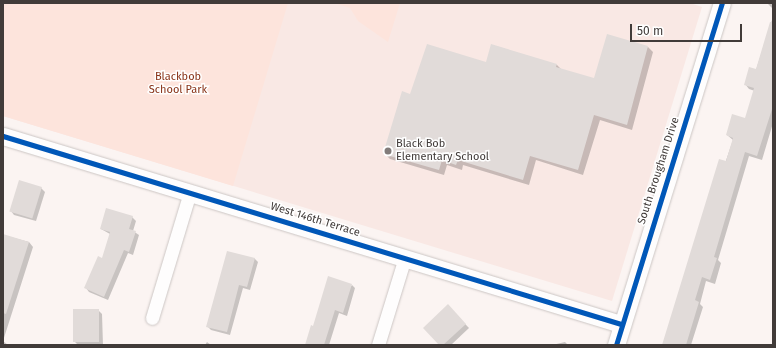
<!DOCTYPE html>
<style>
body{margin:0}
#map{position:relative;width:776px;height:348px;overflow:hidden;background:#fbf4f2;font-family:"Fira Sans",sans-serif}
div>[style]{position:absolute}
.built>*{inset:0;background:#f9e8e4}
.green>*{inset:0;background:#fde4dc}
.shadow>*{inset:0;background:#0003}
.building>*{inset:0;background:#e1dbd9;transform-origin:0 0}
.roads{filter:drop-shadow(0 0 1px #ccc6c4) drop-shadow(0 0 1px #ccc6c4)}
.minor>*{height:13px;margin:-6.5px;padding:0 6.5px;transform-origin:6.5px;border-radius:6.5px;background:#fefdfd}
.tertiary>*{height:17px;margin:-8.5px;padding:0 8.5px;transform-origin:8.5px;border-radius:8.5px;background:#fefdfd}
.cycleway>*{height:5px;margin:-2.5px;padding:0 2.5px;transform-origin:2.5px;border-radius:2.5px;background:#0057b8}
.dots>*{width:11px;height:11px;translate:-50% -50%;box-sizing:border-box;border:2px solid #fff;border-radius:50%}
span{translate:-50% -50%;white-space:nowrap;text-align:center;line-height:1.15;-webkit-text-stroke:3px #fff;paint-order:stroke}
.park-label{font-size:11px;color:#893318}
.poi-label{font-size:11px;color:#413b39}
.left{translate:0 -50%;text-align:left}
.street-label{font-size:11px;color:#413b39}
.frame{position:absolute;inset:0;border:4px solid #413b39;pointer-events:none}
.scale{position:absolute;left:630px;top:24px;width:112px;height:18px;box-sizing:border-box;border:2px solid #413b39;border-top:0;padding-left:5px;font-size:12px;line-height:14px;white-space:nowrap;color:#413b39;-webkit-text-stroke:3px #fff;paint-order:stroke}
</style>
<div id="map">
<div class="built">
<i style="clip-path:polygon(3px 3px,690px 3px,702px 7px,612px 301px,3px 116px)"></i>
</div>
<div class="green">
<i style="clip-path:polygon(3px 3px,288px 3px,233px 186px,3px 116px)"></i>
<i style="clip-path:polygon(334px 3px,400px 3px,388px 42px,358px 21px,350px 8px)"></i>
</div>
<div class="shadow">
<i style="clip-path:polygon(769px 3px,773px 3px,773px 9px,768px 4px)"></i>
<i style="clip-path:polygon(773px 17px,773px 123px,762px 160px,749px 156px,718px 260px,721px 263px,715px 284px,706px 281px,700px 304px,703px 307px,691px 345px,663px 345px,733px 140px,727px 135px,746px 119px,755px 91px,749px 89px,745px 84px,756px 70px)"></i>
<i style="clip-path:polygon(492px 45px,557px 65px,562px 70px,594px 79px,648px 47px,653px 52px,632px 130px,600px 120px,583px 175px,536px 160px,529px 185px,463px 165px,462px 170px,447px 165px,444px 175px,390px 159px,384px 153px,411px 95px,487px 63px)"></i>
<i style="clip-path:polygon(41px 188px,45px 192px,36px 221px,14px 215px,11px 211px)"></i>
<i style="clip-path:polygon(132px 217px,136px 221px,133px 231px,139px 235px,133px 255px,128px 253px,108px 300px,89px 292px,86px 288px,103px 259px,110px 234px,101px 229px)"></i>
<i style="clip-path:polygon(3px 235px,29px 242px,33px 247px,3px 341px,8px 345px,3px 345px)"></i>
<i style="clip-path:polygon(254px 258px,258px 262px,250px 290px,243px 288px,230px 335px,211px 330px,207px 326px)"></i>
<i style="clip-path:polygon(352px 285px,355px 288px,347px 316px,339px 313px,329px 345px,306px 345px,314px 327px)"></i>
<i style="clip-path:polygon(448px 306px,469px 328px,451px 345px,441px 345px)"></i>
<i style="clip-path:polygon(98px 310px,102px 314px,103px 345px,78px 345px,75px 342px)"></i>
<i style="clip-path:polygon(207px 342px,211px 345px,205px 345px)"></i>
<i style="clip-path:polygon(565px 342px,568px 345px,552px 345px)"></i>
</div>
<div class="building">
<i style="clip-path:polygon(770px 22px,773px 22px,773px 106px,757px 156px,745px 152px,714px 257px,717px 258px,710px 280px,702px 277px,695px 300px,699px 302px,686px 345px,662px 345px,719px 159px,726px 161px,733px 138px,726px 135px,732px 114px,745px 118px,754px 88px,744px 85px,749px 67px,756px 69px)"></i>
<i style="clip-path:polygon(607px 34px,648px 46px,627px 125px,594px 115px,578px 170px,530px 156px,523px 180px,458px 160px,456px 165px,442px 160px,439px 170px,383px 154px,402px 91px,410px 94px,427px 44px,486px 62px,491px 44px,557px 64px,556px 67px,594px 78px)"></i>
<i style="left:19px;top:180px;width:24px;height:33px;rotate:17deg"></i>
<i style="clip-path:polygon(106px 208px,133px 216px,129px 229px,136px 231px,129px 252px,124px 250px,104px 297px,84px 288px,98px 256px,102px 258px,110px 232px,100px 229px)"></i>
<i style="clip-path:polygon(3px 234px,29px 242px,6px 314px,3px 313px)"></i>
<i style="clip-path:polygon(227px 251px,255px 258px,247px 287px,239px 285px,227px 332px,206px 327px)"></i>
<i style="clip-path:polygon(328px 276px,352px 284px,343px 313px,335px 310px,324px 345px,305px 345px,311px 325px,313px 326px)"></i>
<i style="clip-path:polygon(448px 304px,466px 324px,443px 345px,439px 345px,423px 328px)"></i>
<i style="left:73px;top:309px;width:26px;height:33px"></i>
</div>
<div class="roads">
<div class="minor">
<i style="left:152px;top:318px;width:132px;rotate:-73.2deg"></i>
<i style="left:378px;top:345px;width:92px;rotate:-72.9deg"></i>
</div>
<div class="tertiary">
<i style="left:3px;top:136px;width:646px;rotate:16.92deg"></i>
<i style="left:616px;top:345px;width:358px;rotate:-72.8deg"></i>
</div>
</div>
<div class="cycleway">
<i style="left:3px;top:136px;width:646px;rotate:16.92deg"></i>
<i style="left:616px;top:345px;width:358px;rotate:-72.8deg"></i>
</div>
<div class="dots">
<i style="left:388px;top:151px;background:#827c7a"></i>
</div>
<div class="park-label">
<span style="left:178px;top:84px">Blackbob<br>School Park</span>
</div>
<div class="poi-label">
<span class="left" style="left:396px;top:151px">Black Bob<br>Elementary School</span>
</div>
<div class="street-label">
<span style="left:659px;top:171px;rotate:-72deg">South Brougham Drive</span>
<span style="left:315px;top:220px;rotate:17deg">West 146th Terrace</span>
</div>
<div class="frame"></div>
<div class="scale">50 m</div>
</div>
